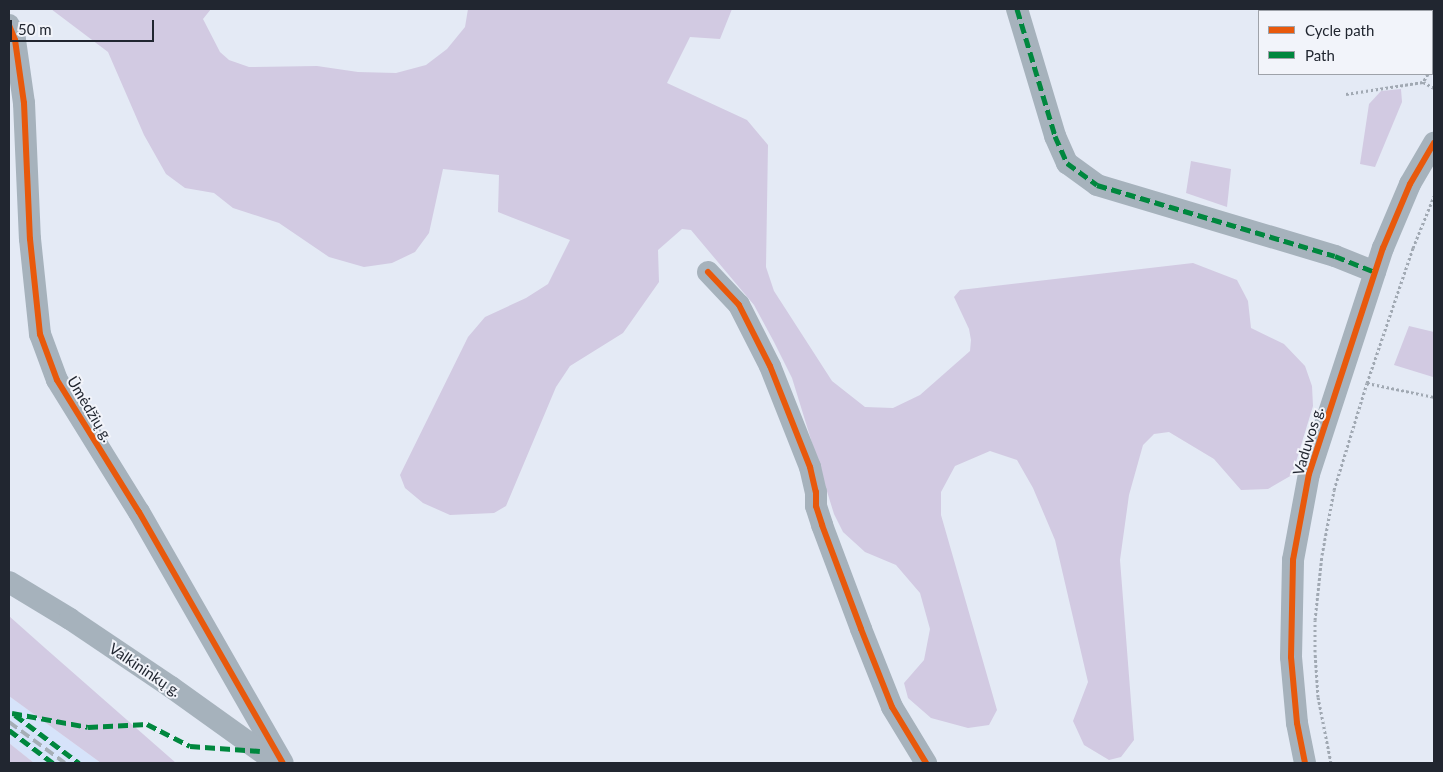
<!DOCTYPE html>
<meta charset="utf-8">
<style>
body{margin:0}
#map{position:relative;width:1443px;height:772px;overflow:hidden;background:#e4eaf5;font-family:Lato,sans-serif}
div>[style]{position:absolute}
.built>*{inset:0;background:#d6e3fa}
.green>*{inset:0;background:#d2cae2}
.path>*{height:3px;margin-top:-1.5px;transform-origin:0;background:repeating-linear-gradient(90deg,#a1a9b3 0 2.5px,transparent 0 5px)}
.street>*{height:22px;margin:-11px;padding:0 11px;transform-origin:11px;border-radius:11px;background:#a6b2bc}
.rail>*{height:4px;margin-top:-2px;transform-origin:0;background:repeating-linear-gradient(90deg,#a5aeb6 0 10px,transparent 0 15px)}
.quiet>*{height:5px;margin-top:-2.5px;transform-origin:0;background:repeating-linear-gradient(90deg,#00873e 0 10px,transparent 0 15px)}
.cycleway>*{height:6px;margin:-3px;padding:0 3px;transform-origin:3px;border-radius:3px;background:#e8590c}
span{translate:-50% -50%;white-space:nowrap;text-align:center;line-height:1.15;-webkit-text-stroke:4px #f2f4fa;paint-order:stroke}
.street-label{font-size:15px;color:#212630}
.frame{position:absolute;inset:0;border:10px solid #212630;pointer-events:none}
.legend{position:absolute;left:1258px;top:10px;width:175px;height:65px;box-sizing:border-box;background:#f2f4fa;border:1px solid #9ea2a9;margin:0;padding:6px 9px;list-style:none;font-size:15px;color:#212630}
.legend li{display:flex;align-items:center;gap:10px;height:25px}
.legend b{width:25px;border:1px solid #9ea2a9}
.scale{position:absolute;left:10px;top:20px;width:144px;height:22px;box-sizing:border-box;border:2px solid #212630;border-top:0;padding-left:6px;font-size:15px;line-height:18px;white-space:nowrap;color:#212630;-webkit-text-stroke:4px #f2f4fa;paint-order:stroke}
</style>
<div id="map">
<div class="built">
<i style="clip-path:polygon(9px 696px,101px 763px,34px 763px,9px 743px)"></i>
</div>
<div class="green">
<i style="clip-path:polygon(51px 9px,211px 9px,203px 19px,220px 52px,229px 60px,249px 67px,317px 66px,358px 72px,396px 73px,426px 65px,447px 49px,465px 27px,468px 9px,732px 9px,720px 39px,690px 37px,667px 83px,747px 120px,768px 145px,766px 267px,774px 291px,832px 381px,865px 407px,893px 408px,920px 395px,970px 351px,971px 340px,969px 329px,954px 297px,960px 290px,1193px 263px,1237px 280px,1248px 301px,1251px 328px,1284px 344px,1305px 366px,1312px 386px,1313px 406px,1292px 475px,1268px 489px,1241px 490px,1214px 459px,1169px 432px,1154px 434px,1143px 445px,1129px 495px,1120px 560px,1134px 740px,1121px 757px,1109px 760px,1084px 745px,1073px 721px,1088px 682px,1055px 540px,1033px 488px,1017px 460px,990px 451px,955px 466px,941px 492px,941px 515px,997px 710px,989px 725px,968px 728px,931px 718px,908px 698px,904px 683px,924px 660px,930px 629px,920px 593px,896px 565px,865px 552px,843px 532px,834px 514px,792px 378px,774px 342px,754px 305px,691px 230px,682px 229px,658px 250px,659px 282px,623px 333px,570px 366px,556px 387px,506px 506px,494px 513px,450px 515px,423px 503px,405px 488px,400px 475px,468px 337px,485px 317px,526px 298px,548px 284px,570px 240px,498px 212px,499px 175px,443px 169px,429px 233px,415px 252px,392px 263px,364px 267px,329px 257px,279px 223px,233px 208px,214px 193px,185px 188px,166px 174px,144px 135px,108px 52px)"></i>
<i style="clip-path:polygon(1401px 89px,1402px 102px,1375px 167px,1360px 164px,1369px 104px,1381px 91px)"></i>
<i style="clip-path:polygon(1191px 161px,1231px 169px,1227px 207px,1186px 193px)"></i>
<i style="clip-path:polygon(1409px 326px,1434px 332px,1433px 377px,1394px 365px)"></i>
<i style="clip-path:polygon(9px 616px,45px 648px,176px 763px,101px 763px,9px 696px)"></i>
<i style="clip-path:polygon(9px 743px,34px 763px,9px 763px)"></i>
</div>
<div class="path">
<i style="left:1432px;top:68px;width:4px;rotate:-63deg"></i>
<i style="left:1428px;top:74px;width:9px;rotate:122deg"></i>
<i style="left:1423px;top:82px;width:13px;rotate:29deg"></i>
<i style="left:1346px;top:94px;width:78px;rotate:-8.9deg"></i>
<i style="left:1367px;top:383px;width:68px;rotate:11.8deg"></i>
<i style="left:1331px;top:763px;width:67px;rotate:-101.1deg"></i>
<i style="left:1318px;top:697px;width:45px;rotate:-93.8deg"></i>
<i style="left:1315px;top:652px;width:32px;rotate:-90deg"></i>
<i style="left:1315px;top:620px;width:65px;rotate:-83.9deg"></i>
<i style="left:1322px;top:555px;width:66px;rotate:-79.5deg"></i>
<i style="left:1334px;top:490px;width:112px;rotate:-72.9deg"></i>
<i style="left:1367px;top:383px;width:143px;rotate:-71.2deg"></i>
<i style="left:1413px;top:248px;width:56px;rotate:-68deg"></i>
</div>
<div class="street">
<i style="left:1017px;top:9px;width:133px;rotate:73.3deg"></i>
<i style="left:1055px;top:136px;width:30px;rotate:66deg"></i>
<i style="left:1067px;top:163px;width:37px;rotate:36deg"></i>
<i style="left:1097px;top:185px;width:248px;rotate:16.6deg"></i>
<i style="left:1335px;top:256px;width:43px;rotate:21.8deg"></i>
<i style="left:9px;top:25px;width:16px;rotate:68deg"></i>
<i style="left:15px;top:40px;width:64px;rotate:81.9deg"></i>
<i style="left:24px;top:103px;width:136px;rotate:87.5deg"></i>
<i style="left:30px;top:239px;width:96px;rotate:84deg"></i>
<i style="left:40px;top:334px;width:49px;rotate:69.7deg"></i>
<i style="left:57px;top:380px;width:155px;rotate:58.2deg"></i>
<i style="left:139px;top:512px;width:289px;rotate:60.2deg"></i>
<i style="left:708px;top:272px;width:45px;rotate:46.8deg"></i>
<i style="left:739px;top:305px;width:68px;rotate:63.1deg"></i>
<i style="left:770px;top:366px;width:109px;rotate:68.4deg"></i>
<i style="left:810px;top:467px;width:26px;rotate:77deg"></i>
<i style="left:816px;top:492px;width:14px;rotate:90deg"></i>
<i style="left:816px;top:506px;width:20px;rotate:72deg"></i>
<i style="left:822px;top:525px;width:111px;rotate:69.4deg"></i>
<i style="left:861px;top:629px;width:84px;rotate:68.3deg"></i>
<i style="left:892px;top:707px;width:66px;rotate:58.7deg"></i>
<i style="left:9px;top:582px;width:71px;rotate:31.2deg"></i>
<i style="left:70px;top:619px;width:122px;rotate:34deg"></i>
<i style="left:171px;top:687px;width:130px;rotate:35.6deg"></i>
<i style="left:1305px;top:763px;width:41px;rotate:-101.3deg"></i>
<i style="left:1297px;top:723px;width:66px;rotate:-95.2deg"></i>
<i style="left:1291px;top:657px;width:97px;rotate:-88.8deg"></i>
<i style="left:1293px;top:560px;width:87px;rotate:-79.5deg"></i>
<i style="left:1309px;top:474px;width:238px;rotate:-71.9deg"></i>
<i style="left:1383px;top:248px;width:69px;rotate:-67.1deg"></i>
<i style="left:1410px;top:184px;width:48px;rotate:-59.7deg"></i>
</div>
<div class="rail">
<i style="left:9px;top:722px;width:69px;rotate:36.2deg"></i>
</div>
<div class="quiet">
<i style="left:1017px;top:9px;width:133px;rotate:73.3deg"></i>
<i style="left:1055px;top:136px;width:30px;rotate:66deg"></i>
<i style="left:1067px;top:163px;width:37px;rotate:36deg"></i>
<i style="left:1097px;top:185px;width:248px;rotate:16.6deg"></i>
<i style="left:1335px;top:256px;width:43px;rotate:21.8deg"></i>
<i style="left:12px;top:713px;width:77px;rotate:10.4deg"></i>
<i style="left:88px;top:727px;width:59px;rotate:-2.9deg"></i>
<i style="left:147px;top:724px;width:48px;rotate:27.1deg"></i>
<i style="left:190px;top:746px;width:70px;rotate:4.1deg"></i>
<i style="left:15px;top:715px;width:80px;rotate:36.9deg"></i>
<i style="left:9px;top:730px;width:55px;rotate:36.9deg"></i>
</div>
<div class="cycleway">
<i style="left:9px;top:25px;width:16px;rotate:68deg"></i>
<i style="left:15px;top:40px;width:64px;rotate:81.9deg"></i>
<i style="left:24px;top:103px;width:136px;rotate:87.5deg"></i>
<i style="left:30px;top:239px;width:96px;rotate:84deg"></i>
<i style="left:40px;top:334px;width:49px;rotate:69.7deg"></i>
<i style="left:57px;top:380px;width:155px;rotate:58.2deg"></i>
<i style="left:139px;top:512px;width:289px;rotate:60.2deg"></i>
<i style="left:708px;top:272px;width:45px;rotate:46.8deg"></i>
<i style="left:739px;top:305px;width:68px;rotate:63.1deg"></i>
<i style="left:770px;top:366px;width:109px;rotate:68.4deg"></i>
<i style="left:810px;top:467px;width:26px;rotate:77deg"></i>
<i style="left:816px;top:492px;width:14px;rotate:90deg"></i>
<i style="left:816px;top:506px;width:20px;rotate:72deg"></i>
<i style="left:822px;top:525px;width:111px;rotate:69.4deg"></i>
<i style="left:861px;top:629px;width:84px;rotate:68.3deg"></i>
<i style="left:892px;top:707px;width:66px;rotate:58.7deg"></i>
<i style="left:1305px;top:763px;width:41px;rotate:-101.3deg"></i>
<i style="left:1297px;top:723px;width:66px;rotate:-95.2deg"></i>
<i style="left:1291px;top:657px;width:97px;rotate:-88.8deg"></i>
<i style="left:1293px;top:560px;width:87px;rotate:-79.5deg"></i>
<i style="left:1309px;top:474px;width:238px;rotate:-71.9deg"></i>
<i style="left:1383px;top:248px;width:69px;rotate:-67.1deg"></i>
<i style="left:1410px;top:184px;width:48px;rotate:-59.7deg"></i>
</div>
<div class="street-label">
<span style="left:90px;top:409px;rotate:59deg">Ūmėdžių g.</span>
<span style="left:1308px;top:441px;rotate:-73deg">Vaduvos g.</span>
<span style="left:145px;top:670px;rotate:34deg">Valkininkų g.</span>
</div>
<div class="frame"></div>
<ul class="legend">
<li><b style="height:6px;background:#e8590c"></b>Cycle path</li>
<li><b style="height:6px;background:#00873e"></b>Path</li>
</ul>
<div class="scale">50 m</div>
</div>
